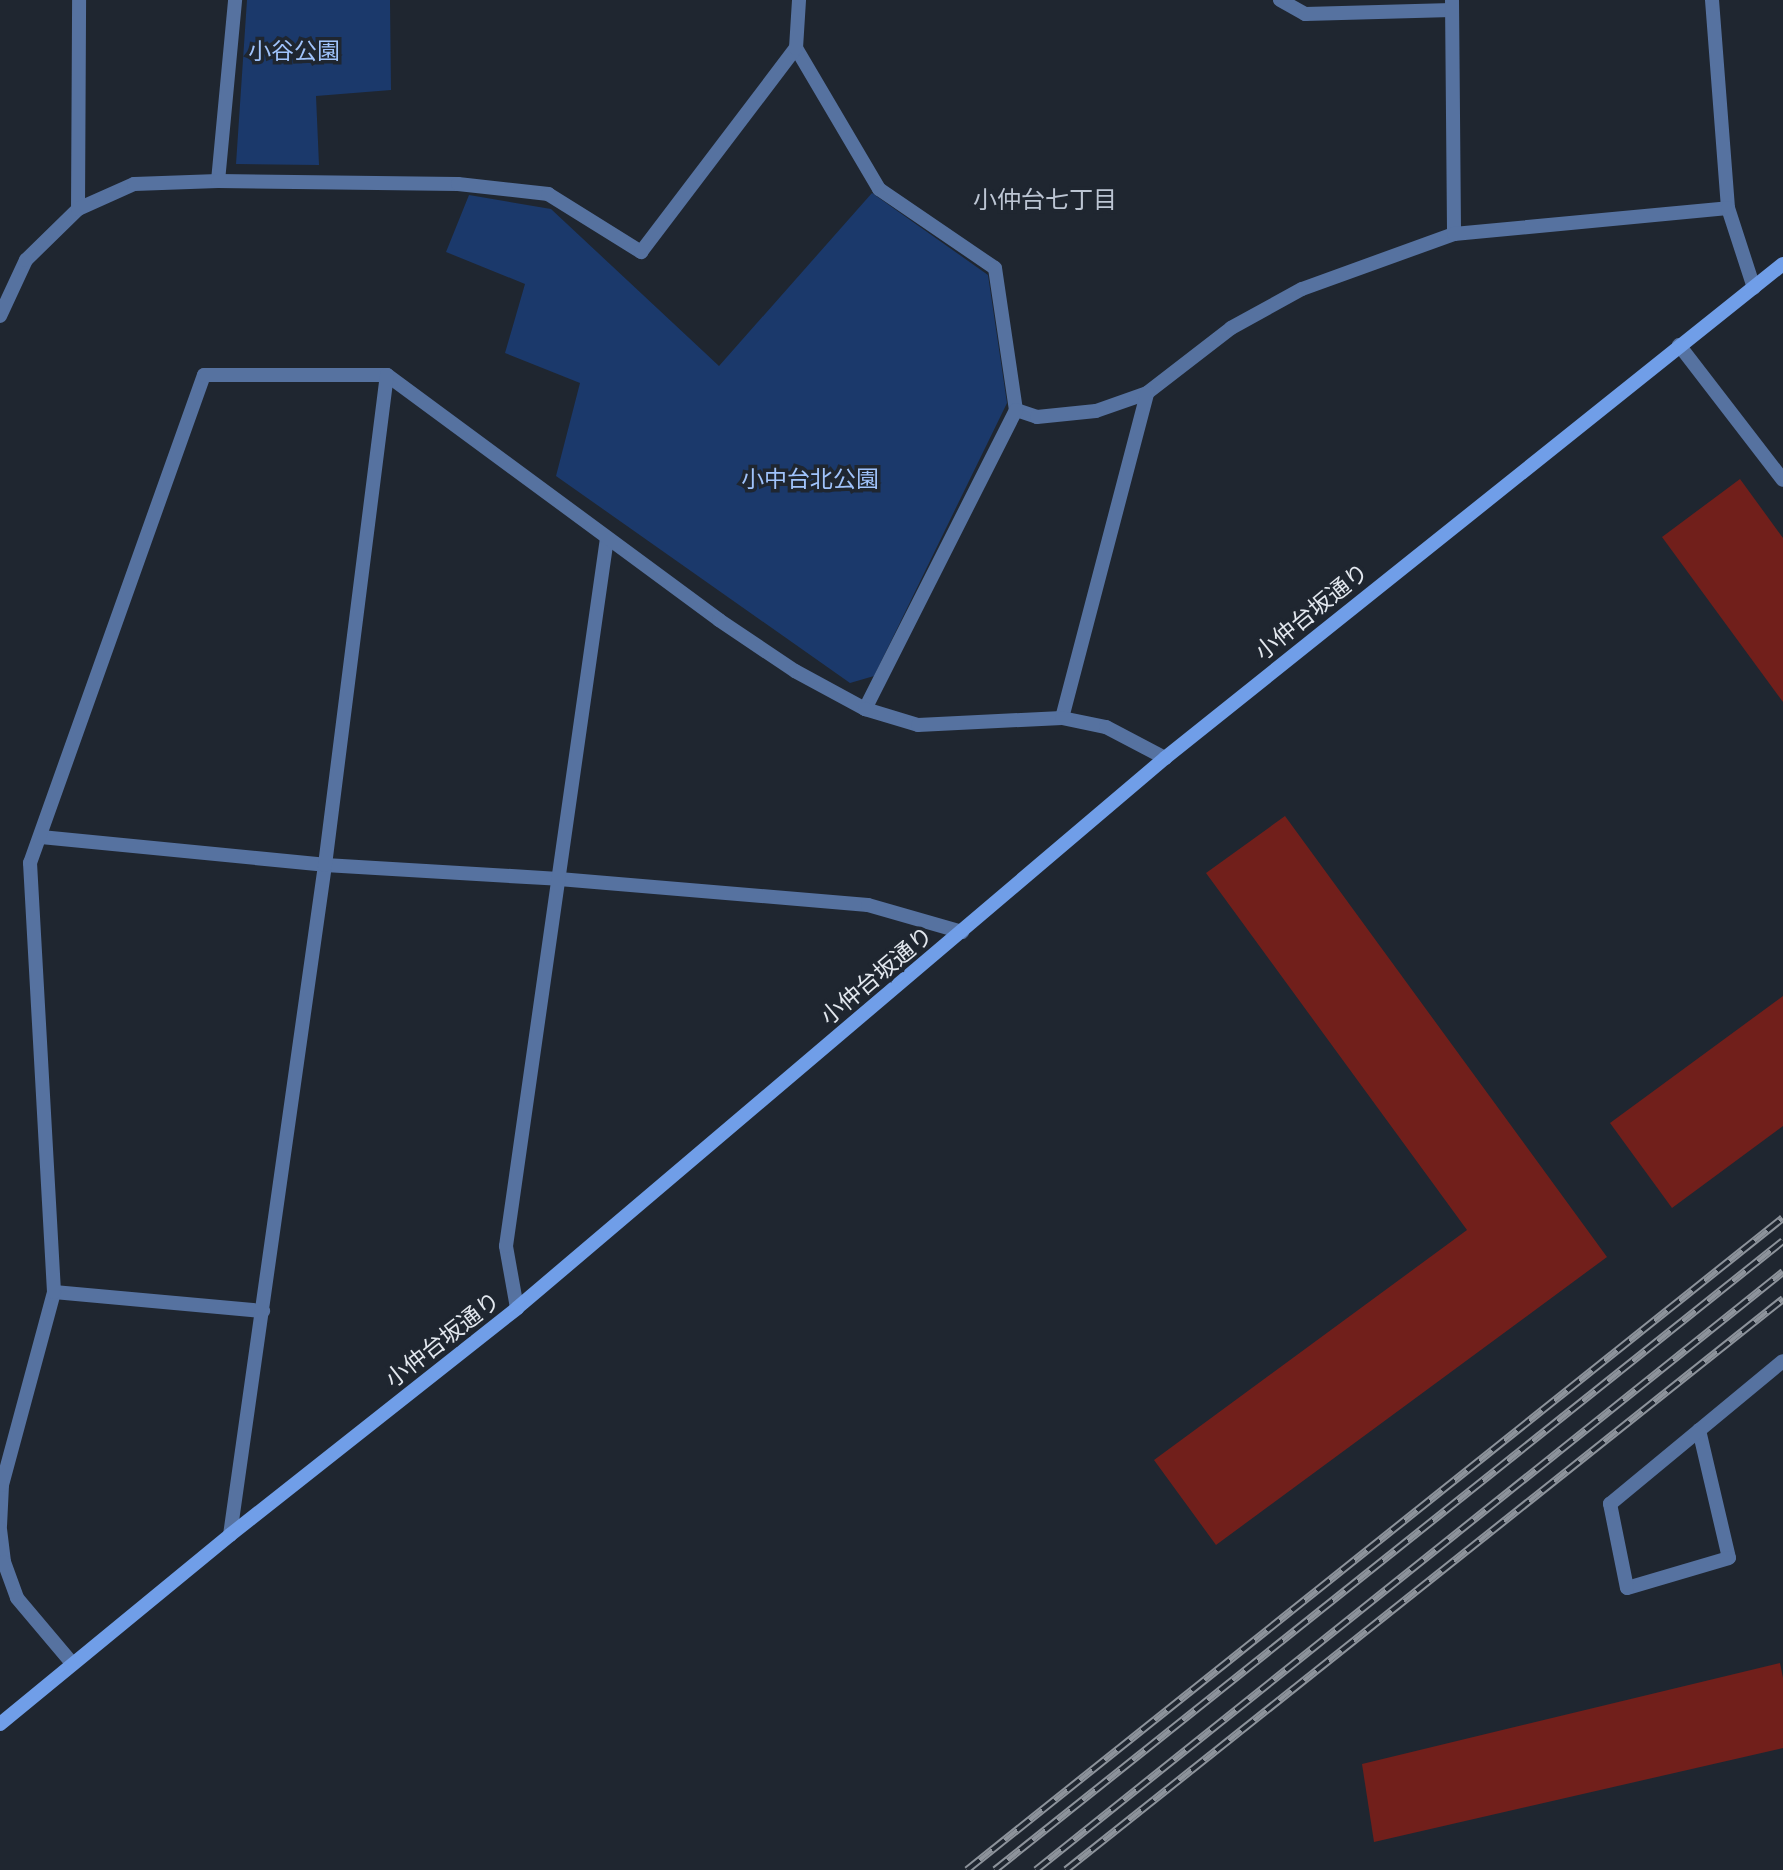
<!DOCTYPE html>
<meta charset="utf-8">
<style>
body{margin:0}
#map{position:relative;width:1783px;height:1870px;overflow:hidden;background:#1f2630;font-family:"IBM Plex Sans","Noto Sans JP",sans-serif}
div>[style]{position:absolute}
[style*='--x']{left:calc(var(--x)*1px);top:calc(var(--y)*1px);width:calc(var(--w)*1px);rotate:calc(var(--a)*1deg)}
.green>*{inset:0;background:#1b396b}
.building>*{inset:0;background:#711f1b}
.lane>*{height:14px;margin:-7px;padding:0 7px;transform-origin:7px;border-radius:7px;background:#5672a0}
.street>*{height:14px;margin:-7px;padding:0 7px;transform-origin:7px;border-radius:7px;background:#5672a0}
.secondary>*{height:14px;margin:-7px;padding:0 7px;transform-origin:7px;border-radius:7px;background:#709ee8}
.rail>*{height:8px;margin-top:-4px;transform-origin:0;background:repeating-linear-gradient(90deg,#1f2630 0 16px,#8d939b 0 32px);box-sizing:border-box;border-block:2px solid #8d939b}
span{translate:-50% -50%;white-space:nowrap;text-align:center;line-height:1.15;-webkit-text-stroke:7px #1f2630;paint-order:stroke}
.park-label{font-size:23px;color:#a0c3fb}
.street-label{font-size:23px;color:#e2e7ee}
.neighbourhood-label{font-size:24px;color:#bcc5d3}
</style>
<div id="map">
<div class="green">
<i style="clip-path:polygon(247px 0,390px 0,391px 90px,316px 96px,319px 165px,236px 164px)"></i>
<i style="clip-path:polygon(872px 193px,988px 275px,1007px 403px,874px 676px,850px 683px,556px 476px,580px 383px,505px 353px,525px 284px,446px 252px,469px 195px,551px 209px,719px 366px)"></i>
</div>
<div class="building">
<i style="clip-path:polygon(1740px 479px,1783px 538px,1783px 702px,1662px 537px)"></i>
<i style="clip-path:polygon(1285px 816px,1607px 1257px,1216px 1545px,1154px 1460px,1467px 1230px,1206px 873px)"></i>
<i style="clip-path:polygon(1783px 996px,1783px 1126px,1672px 1208px,1610px 1123px)"></i>
<i style="clip-path:polygon(1780px 1663px,1783px 1678px,1783px 1748px,1374px 1842px,1362px 1764px)"></i>
</div>
<div class="lane">
<i style="--x:78;--y:209;--w:209;--a:-89.7"></i>
<i style="--x:1679;--y:345;--w:170;--a:52.4"></i>
<i style="--x:1699;--y:1430;--w:131;--a:76.8"></i>
<i style="--x:1729;--y:1558;--w:106;--a:163.6"></i>
<i style="--x:1627;--y:1588;--w:86;--a:-101.4"></i>
<i style="--x:1610;--y:1504;--w:224;--a:-39.6"></i>
</div>
<div class="street">
<i style="--x:1280;--y:0;--w:29;--a:29"></i>
<i style="--x:1305;--y:14;--w:147;--a:-1.6"></i>
<i style="--x:1452;--y:0;--w:234;--a:89.5"></i>
<i style="--x:1712;--y:0;--w:209;--a:85.6"></i>
<i style="--x:796;--y:48;--w:164;--a:59.5"></i>
<i style="--x:879;--y:189;--w:140;--a:34.3"></i>
<i style="--x:995;--y:268;--w:144;--a:81.6"></i>
<i style="--x:1016;--y:410;--w:22;--a:18"></i>
<i style="--x:1037;--y:417;--w:59;--a:-5.8"></i>
<i style="--x:1096;--y:411;--w:54;--a:-19.4"></i>
<i style="--x:1147;--y:393;--w:106;--a:-37.7"></i>
<i style="--x:1231;--y:328;--w:81;--a:-28.8"></i>
<i style="--x:1302;--y:289;--w:162;--a:-19.9"></i>
<i style="--x:1454;--y:234;--w:275;--a:-5.4"></i>
<i style="--x:1728;--y:208;--w:84;--a:72"></i>
<i style="--x:218;--y:181;--w:182;--a:-84.6"></i>
<i style="--x:0;--y:316;--w:62;--a:-65.1"></i>
<i style="--x:26;--y:260;--w:73;--a:-44.4"></i>
<i style="--x:78;--y:209;--w:61;--a:-24.1"></i>
<i style="--x:134;--y:184;--w:84;--a:-2"></i>
<i style="--x:218;--y:181;--w:240;--a:0.7"></i>
<i style="--x:458;--y:184;--w:91;--a:6.3"></i>
<i style="--x:548;--y:194;--w:110;--a:31.9"></i>
<i style="--x:641;--y:252;--w:256;--a:-52.8"></i>
<i style="--x:796;--y:48;--w:48;--a:-86.4"></i>
<i style="--x:865;--y:709;--w:335;--a:-63.2"></i>
<i style="--x:1062;--y:718;--w:336;--a:-75.3"></i>
<i style="--x:41;--y:837;--w:285;--a:5.6"></i>
<i style="--x:325;--y:865;--w:234;--a:3.4"></i>
<i style="--x:559;--y:879;--w:310;--a:4.8"></i>
<i style="--x:868;--y:905;--w:98;--a:16"></i>
<i style="--x:54;--y:1292;--w:210;--a:5.2"></i>
<i style="--x:517;--y:1308;--w:63;--a:-100.1"></i>
<i style="--x:506;--y:1246;--w:715;--a:-81.88"></i>
<i style="--x:0;--y:1526;--w:41;--a:-87.2"></i>
<i style="--x:2;--y:1485;--w:200;--a:-74.9"></i>
<i style="--x:54;--y:1292;--w:430;--a:-93.2"></i>
<i style="--x:30;--y:863;--w:518;--a:-70.38"></i>
<i style="--x:204;--y:375;--w:183;--a:0"></i>
<i style="--x:387;--y:375;--w:413;--a:36.4"></i>
<i style="--x:719;--y:620;--w:92;--a:33.9"></i>
<i style="--x:795;--y:671;--w:80;--a:28.5"></i>
<i style="--x:865;--y:709;--w:55;--a:16.8"></i>
<i style="--x:918;--y:725;--w:144;--a:-2.8"></i>
<i style="--x:1062;--y:718;--w:45;--a:11.6"></i>
<i style="--x:1106;--y:727;--w:67;--a:27.7"></i>
<i style="--x:0;--y:1529;--w:33;--a:83"></i>
<i style="--x:4;--y:1562;--w:38;--a:70"></i>
<i style="--x:17;--y:1598;--w:85;--a:49.8"></i>
<i style="--x:230;--y:1535;--w:677;--a:-81.93"></i>
<i style="--x:325;--y:865;--w:494;--a:-82.8"></i>
</div>
<div class="secondary">
<i style="--x:0;--y:1724;--w:298;--a:-39.4"></i>
<i style="--x:230;--y:1535;--w:366;--a:-38.3"></i>
<i style="--x:517;--y:1308;--w:850;--a:-40.32"></i>
<i style="--x:1165;--y:758;--w:791;--a:-38.64"></i>
</div>
<div class="rail">
<i style="--x:967;--y:1870;--w:1044;--a:-38.63"></i>
<i style="--x:995;--y:1870;--w:1008;--a:-38.6"></i>
<i style="--x:1036;--y:1870;--w:957;--a:-38.68"></i>
<i style="--x:1066;--y:1870;--w:917;--a:-38.53"></i>
</div>
<div class="park-label">
<span style="left:294px;top:50px">小谷公園</span>
<span style="left:810px;top:478px">小中台北公園</span>
</div>
<div class="street-label">
<span style="left:1311px;top:611px;rotate:-39deg">小仲台坂通り</span>
<span style="left:876px;top:975px;rotate:-40deg">小仲台坂通り</span>
<span style="left:442px;top:1339px;rotate:-38deg">小仲台坂通り</span>
</div>
<div class="neighbourhood-label">
<span style="left:1045px;top:200px">小仲台七丁目</span>
</div>
</div>
